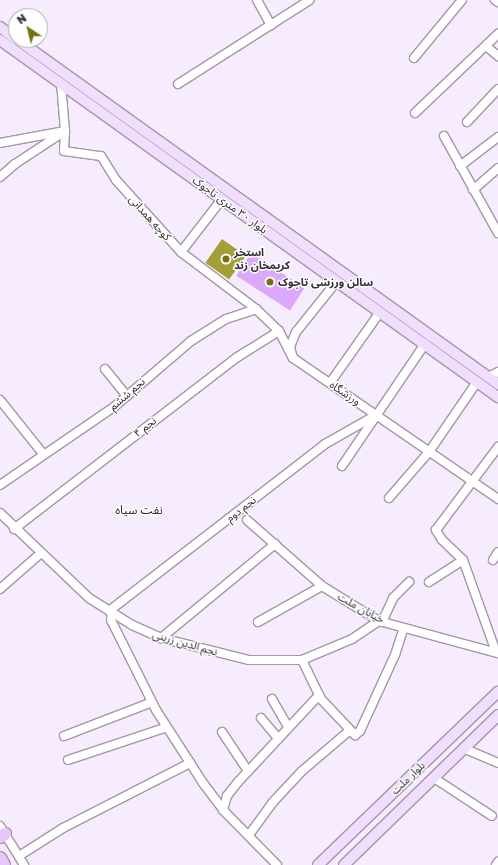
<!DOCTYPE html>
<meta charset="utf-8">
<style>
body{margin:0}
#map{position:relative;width:498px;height:865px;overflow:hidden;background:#f7ecfe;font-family:"Golos Text","Noto Sans Arabic",sans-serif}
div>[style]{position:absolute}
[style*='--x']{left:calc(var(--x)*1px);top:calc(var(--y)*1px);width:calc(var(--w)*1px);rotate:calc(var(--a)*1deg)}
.water>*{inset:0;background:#a39e35;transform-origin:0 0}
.building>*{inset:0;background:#dca8f9;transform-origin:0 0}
.roads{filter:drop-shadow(1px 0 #a297a8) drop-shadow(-1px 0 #a297a8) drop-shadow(0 1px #a297a8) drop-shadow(0 -1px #a297a8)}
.minor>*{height:8px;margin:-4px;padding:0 4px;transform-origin:4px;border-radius:4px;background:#fff}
.major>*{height:10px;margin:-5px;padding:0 5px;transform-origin:5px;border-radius:5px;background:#f1ddfd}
.highway>*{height:12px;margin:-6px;padding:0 6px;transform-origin:6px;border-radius:6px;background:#e8c6fb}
.dots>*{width:11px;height:11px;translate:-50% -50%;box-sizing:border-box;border:2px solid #fefefe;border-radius:50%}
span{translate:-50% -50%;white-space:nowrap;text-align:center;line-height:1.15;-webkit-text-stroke:3px #fefefe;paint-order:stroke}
.street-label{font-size:11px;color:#312d34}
.poi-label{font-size:11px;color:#312d34;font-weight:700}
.left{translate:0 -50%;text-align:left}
.neighbourhood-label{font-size:12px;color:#312d34}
.north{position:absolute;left:8px;top:8px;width:40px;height:40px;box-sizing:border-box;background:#fefefe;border:1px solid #acaaad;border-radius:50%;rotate:325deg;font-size:11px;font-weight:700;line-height:16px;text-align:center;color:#312d34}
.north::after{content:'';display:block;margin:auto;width:14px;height:18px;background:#767113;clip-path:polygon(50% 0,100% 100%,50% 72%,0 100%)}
</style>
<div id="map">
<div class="water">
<i style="left:222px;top:239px;width:29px;height:29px;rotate:35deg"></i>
</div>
<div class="building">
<i style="left:251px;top:253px;width:64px;height:27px;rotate:33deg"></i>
</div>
<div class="roads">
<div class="minor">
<i style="--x:257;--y:0;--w:29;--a:61"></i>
<i style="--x:495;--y:0;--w:4;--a:34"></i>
<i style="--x:486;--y:46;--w:16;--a:40"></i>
<i style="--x:414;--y:58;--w:75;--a:-50.4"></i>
<i style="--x:178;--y:84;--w:156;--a:-32.5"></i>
<i style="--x:415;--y:113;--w:115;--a:-43.6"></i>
<i style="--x:467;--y:122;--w:45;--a:-46.8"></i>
<i style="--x:444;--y:136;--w:111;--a:60.9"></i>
<i style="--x:0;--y:143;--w:66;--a:-10.5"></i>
<i style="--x:65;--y:131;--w:20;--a:93"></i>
<i style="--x:64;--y:151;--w:37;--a:8"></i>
<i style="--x:101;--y:156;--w:28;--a:58"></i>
<i style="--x:116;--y:180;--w:97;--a:47.9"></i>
<i style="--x:181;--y:252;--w:94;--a:37.2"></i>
<i style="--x:256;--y:309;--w:32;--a:44"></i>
<i style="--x:279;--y:331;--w:30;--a:63"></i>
<i style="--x:460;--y:166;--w:48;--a:-37.3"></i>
<i style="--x:0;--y:177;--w:20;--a:-41"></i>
<i style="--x:15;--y:164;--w:60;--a:-33.4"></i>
<i style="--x:65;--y:131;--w:48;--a:-94.8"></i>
<i style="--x:473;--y:190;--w:33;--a:-41"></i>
<i style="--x:181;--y:252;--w:67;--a:-52.3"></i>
<i style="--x:337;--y:281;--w:65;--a:128.8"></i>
<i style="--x:296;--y:332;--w:16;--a:112"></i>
<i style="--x:290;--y:347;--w:11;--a:75"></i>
<i style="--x:293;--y:358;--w:249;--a:34.5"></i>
<i style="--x:105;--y:369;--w:35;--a:51"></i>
<i style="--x:488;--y:377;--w:11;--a:-27"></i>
<i style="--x:330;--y:383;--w:87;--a:-54.8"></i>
<i style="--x:0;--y:400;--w:70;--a:51.3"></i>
<i style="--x:342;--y:466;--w:148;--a:-55.8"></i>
<i style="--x:0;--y:485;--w:138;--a:-34.4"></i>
<i style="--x:114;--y:407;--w:101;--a:-40.6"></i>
<i style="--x:191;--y:341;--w:41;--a:-32.2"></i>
<i style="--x:226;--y:319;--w:32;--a:-18"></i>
<i style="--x:389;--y:498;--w:61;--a:-49"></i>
<i style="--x:429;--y:452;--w:85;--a:-55.6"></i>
<i style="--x:0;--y:513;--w:123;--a:43.7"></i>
<i style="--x:89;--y:598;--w:51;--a:32.1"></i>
<i style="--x:132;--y:625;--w:32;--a:24"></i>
<i style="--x:161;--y:638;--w:91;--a:14"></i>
<i style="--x:249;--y:660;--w:53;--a:0"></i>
<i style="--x:302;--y:660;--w:54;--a:-22.8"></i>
<i style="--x:352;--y:639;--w:32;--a:-34"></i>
<i style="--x:247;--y:520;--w:100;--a:41.3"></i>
<i style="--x:322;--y:586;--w:67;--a:31.6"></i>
<i style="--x:379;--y:621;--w:123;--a:15.1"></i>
<i style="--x:14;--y:529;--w:280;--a:-37.6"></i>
<i style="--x:236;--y:358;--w:51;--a:-32.1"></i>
<i style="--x:493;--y:560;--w:9;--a:-58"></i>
<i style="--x:429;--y:582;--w:40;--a:-32.9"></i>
<i style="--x:0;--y:589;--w:55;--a:-41.3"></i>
<i style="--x:109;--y:611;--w:273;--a:-37.7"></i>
<i style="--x:325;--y:444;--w:59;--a:-29.6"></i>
<i style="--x:112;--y:612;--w:8;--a:97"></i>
<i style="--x:111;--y:620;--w:101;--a:63.4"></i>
<i style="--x:156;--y:710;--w:87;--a:57.2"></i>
<i style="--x:203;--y:783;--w:34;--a:53"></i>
<i style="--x:223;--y:810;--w:77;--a:45.5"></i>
<i style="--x:258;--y:622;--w:73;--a:-29.4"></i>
<i style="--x:382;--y:622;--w:26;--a:-65"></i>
<i style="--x:393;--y:598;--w:23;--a:-45"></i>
<i style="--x:161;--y:638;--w:148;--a:-39.5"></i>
<i style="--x:496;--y:652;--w:98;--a:-109.7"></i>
<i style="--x:463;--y:560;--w:29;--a:-136"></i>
<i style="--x:442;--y:540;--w:12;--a:-121"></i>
<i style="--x:436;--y:530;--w:104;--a:-53.2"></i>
<i style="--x:302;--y:660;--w:43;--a:64"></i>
<i style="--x:321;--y:699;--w:50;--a:46.6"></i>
<i style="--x:355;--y:735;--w:6;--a:-39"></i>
<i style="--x:360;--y:731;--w:84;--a:-65.3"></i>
<i style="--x:395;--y:655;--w:28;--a:-72"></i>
<i style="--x:272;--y:699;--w:32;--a:60"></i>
<i style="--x:261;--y:718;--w:25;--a:50"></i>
<i style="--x:222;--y:732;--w:47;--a:56.3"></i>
<i style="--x:64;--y:736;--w:94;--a:-21.1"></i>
<i style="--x:463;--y:748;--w:38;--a:23"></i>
<i style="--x:68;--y:760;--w:104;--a:-18.4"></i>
<i style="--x:434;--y:778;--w:69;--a:33.2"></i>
<i style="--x:223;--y:810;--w:15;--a:-74"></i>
<i style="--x:227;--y:796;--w:18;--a:-52"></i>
<i style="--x:238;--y:782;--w:119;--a:-47"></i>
<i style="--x:0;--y:826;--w:46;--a:58.4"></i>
<i style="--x:249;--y:835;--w:41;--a:-54"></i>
<i style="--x:273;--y:802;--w:42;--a:-46.9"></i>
<i style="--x:302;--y:771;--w:62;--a:-40.4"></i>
<i style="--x:19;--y:856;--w:52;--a:-32.5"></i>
<i style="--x:63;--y:828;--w:143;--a:-27.1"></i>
<i style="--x:496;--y:865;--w:4;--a:-56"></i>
</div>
<div class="major">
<i style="--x:0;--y:27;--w:20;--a:37"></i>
<i style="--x:0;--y:40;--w:613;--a:35.64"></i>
<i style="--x:18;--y:40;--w:591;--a:35.63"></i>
<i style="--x:318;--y:865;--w:250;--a:-43.9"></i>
<i style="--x:344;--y:865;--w:215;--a:-44.2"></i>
</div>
<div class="highway">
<i style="--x:0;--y:837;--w:6;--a:-31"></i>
<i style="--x:0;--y:858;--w:8;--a:60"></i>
</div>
</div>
<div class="dots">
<i style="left:226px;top:259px;background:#767113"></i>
<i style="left:270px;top:282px;background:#767113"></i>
</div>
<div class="street-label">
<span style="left:230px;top:205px;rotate:36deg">بلوار ۳۰ متری تاجوک</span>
<span style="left:150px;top:218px;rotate:48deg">کوچه همدانی</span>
<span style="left:345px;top:393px;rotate:34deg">ورزشگاه</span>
<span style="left:127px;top:394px;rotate:-41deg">نجم ششم</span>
<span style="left:145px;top:427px;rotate:-38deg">نجم ۴</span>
<span style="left:241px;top:509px;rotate:-38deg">نجم دوم</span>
<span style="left:361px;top:608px;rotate:29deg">خیابان ملت</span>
<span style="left:185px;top:643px;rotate:16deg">نجم الدین زرینی</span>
<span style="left:408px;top:778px;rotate:-44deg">بلوار ملت</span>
</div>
<div class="poi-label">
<span class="left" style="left:234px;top:259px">استخر<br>کریمخان زند</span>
<span class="left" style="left:278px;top:282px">سالن ورزشی تاجوک</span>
</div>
<div class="neighbourhood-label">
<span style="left:139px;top:510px">نفت سیاه</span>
</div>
<div class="north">N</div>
</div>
